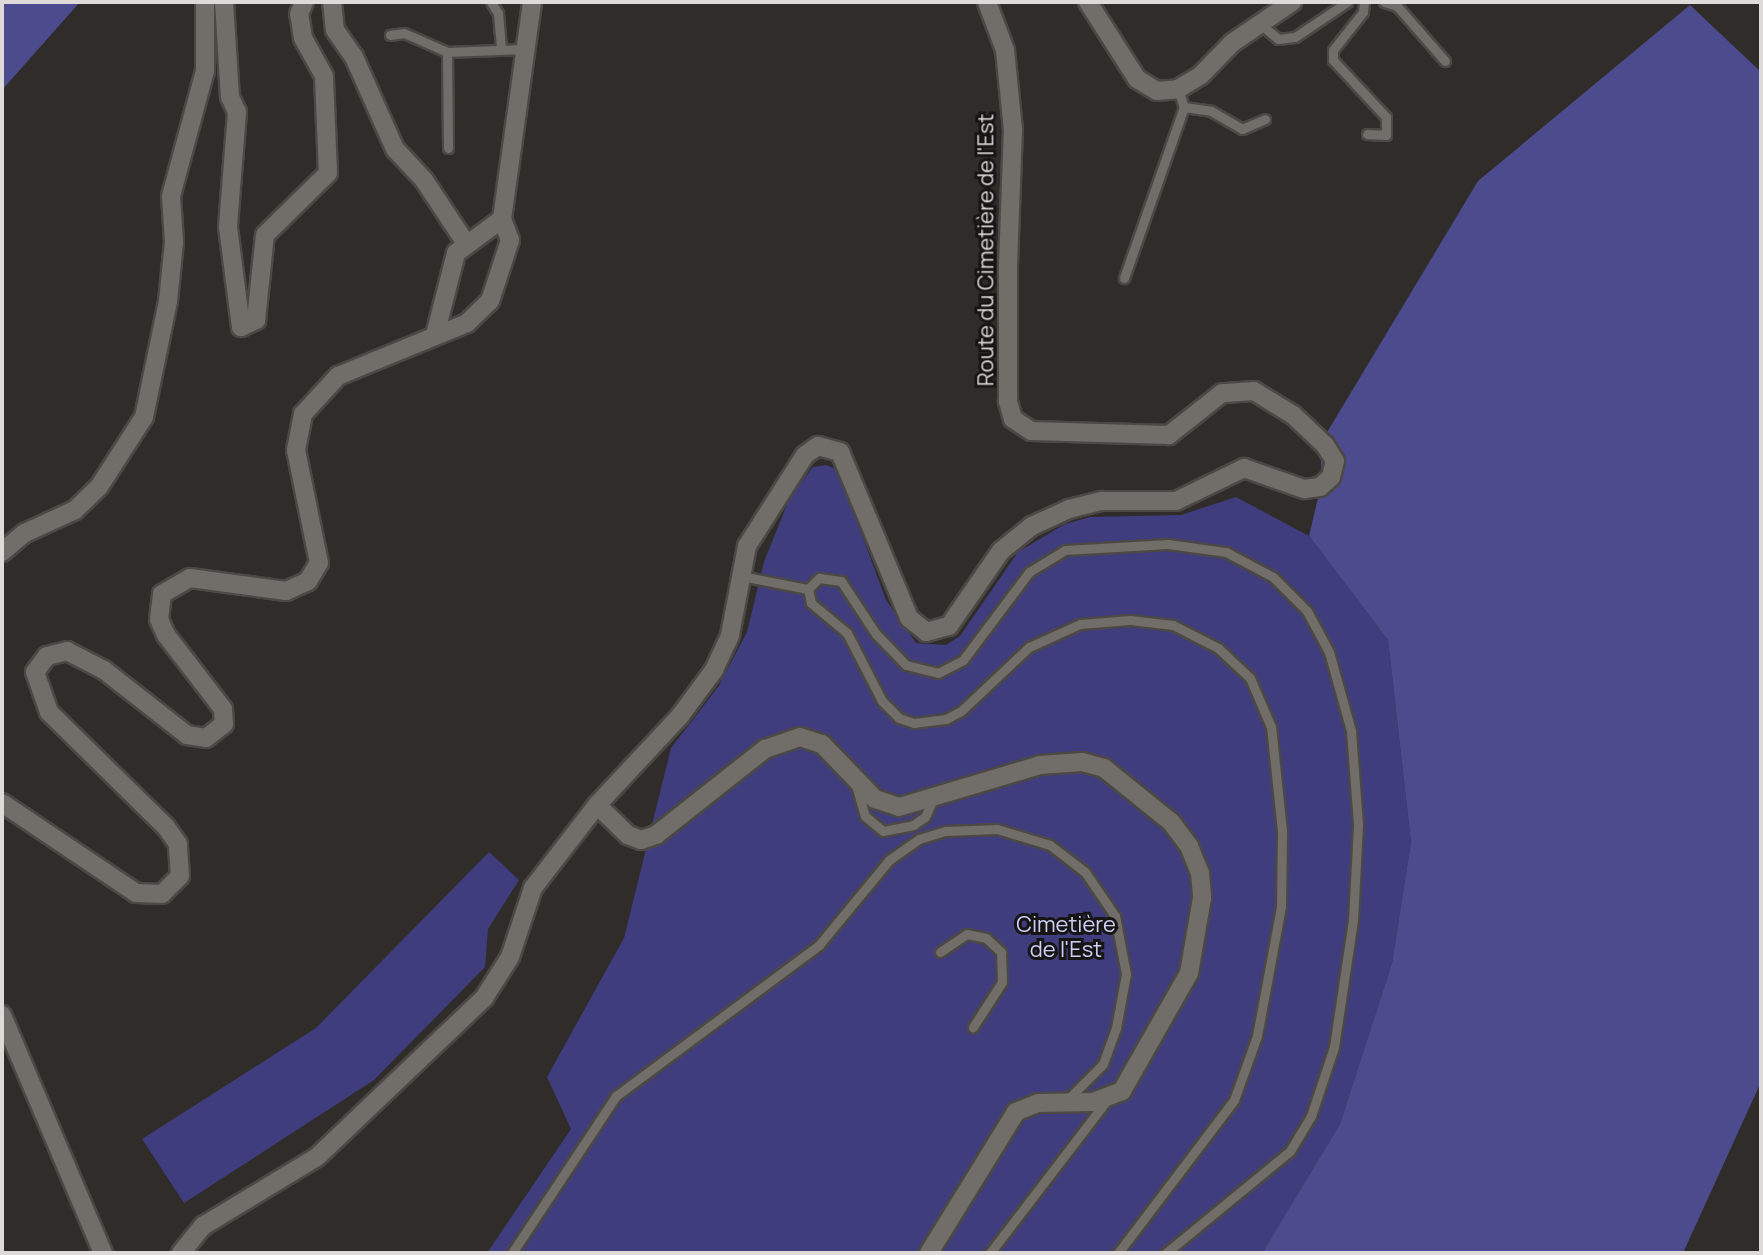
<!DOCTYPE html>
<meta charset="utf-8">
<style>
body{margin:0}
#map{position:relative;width:1763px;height:1255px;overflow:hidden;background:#302c29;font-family:Manrope,sans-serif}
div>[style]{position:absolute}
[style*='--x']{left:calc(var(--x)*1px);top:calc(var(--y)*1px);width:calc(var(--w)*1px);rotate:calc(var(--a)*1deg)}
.green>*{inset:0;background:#3f3d7d}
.forest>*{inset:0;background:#4c4b8d}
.roads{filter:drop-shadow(2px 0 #4b4845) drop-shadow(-2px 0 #4b4845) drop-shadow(0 2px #4b4845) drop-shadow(0 -2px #4b4845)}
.lane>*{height:9px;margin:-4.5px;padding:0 4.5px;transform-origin:4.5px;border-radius:4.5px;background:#716d69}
.street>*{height:18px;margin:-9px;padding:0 9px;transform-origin:9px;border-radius:9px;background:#716d69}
span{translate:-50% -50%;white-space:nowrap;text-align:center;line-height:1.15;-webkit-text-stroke:6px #171514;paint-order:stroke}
.street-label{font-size:22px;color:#dddad8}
.park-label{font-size:22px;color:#cbcef5}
.frame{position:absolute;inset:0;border:4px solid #dddad8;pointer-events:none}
</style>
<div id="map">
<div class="green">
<i style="clip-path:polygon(826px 465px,838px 470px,886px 600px,916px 643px,946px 645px,960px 636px,1018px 552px,1065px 524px,1090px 517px,1181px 515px,1236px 497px,1309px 536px,1388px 640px,1411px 842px,1392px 963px,1340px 1124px,1262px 1253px,487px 1253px,571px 1129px,547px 1077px,624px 938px,671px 748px,718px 687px,747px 632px,764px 562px,790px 497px,813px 467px)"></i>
<i style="clip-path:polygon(489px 852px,519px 880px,488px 929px,485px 967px,374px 1080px,184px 1203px,142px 1139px,316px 1028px)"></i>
</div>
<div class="forest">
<i style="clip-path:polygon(2px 2px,80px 2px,2px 90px)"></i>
<i style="clip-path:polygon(1690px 5px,1761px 72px,1761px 1082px,1683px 1253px,1262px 1253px,1340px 1124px,1392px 963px,1411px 842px,1388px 640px,1309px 536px,1322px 481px,1320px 444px,1478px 181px)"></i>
</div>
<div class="roads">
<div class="lane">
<i style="--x:491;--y:2;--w:13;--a:58"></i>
<i style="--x:498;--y:13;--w:36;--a:85"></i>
<i style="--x:1364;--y:2;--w:10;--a:96"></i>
<i style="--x:1363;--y:12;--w:48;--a:128.3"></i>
<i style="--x:1333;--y:50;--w:10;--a:90"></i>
<i style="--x:1333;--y:60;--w:78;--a:47.1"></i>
<i style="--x:1386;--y:117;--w:18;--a:90"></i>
<i style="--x:1386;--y:135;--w:19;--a:-177"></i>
<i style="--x:1384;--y:2;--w:14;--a:17"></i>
<i style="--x:1397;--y:6;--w:73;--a:48.9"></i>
<i style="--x:1259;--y:23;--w:25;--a:40"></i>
<i style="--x:1278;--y:39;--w:17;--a:-7"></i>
<i style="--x:1295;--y:37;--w:63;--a:-33.9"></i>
<i style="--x:390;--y:35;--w:14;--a:-8"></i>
<i style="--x:404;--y:33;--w:47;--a:23.8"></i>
<i style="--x:1178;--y:89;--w:19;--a:72"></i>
<i style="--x:1184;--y:107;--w:27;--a:8"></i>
<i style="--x:1211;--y:111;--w:36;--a:30"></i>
<i style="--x:1242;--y:129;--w:25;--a:-23"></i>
<i style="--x:448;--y:148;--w:96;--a:-90.6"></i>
<i style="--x:447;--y:52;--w:77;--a:-2.2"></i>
<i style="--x:1124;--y:278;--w:181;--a:-70.7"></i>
<i style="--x:741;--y:576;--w:68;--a:11"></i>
<i style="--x:856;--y:785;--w:32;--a:74"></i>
<i style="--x:865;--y:816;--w:23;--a:40"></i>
<i style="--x:883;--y:831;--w:31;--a:-11"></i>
<i style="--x:913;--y:825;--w:14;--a:-34"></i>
<i style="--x:925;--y:817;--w:17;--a:-66"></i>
<i style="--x:940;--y:952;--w:32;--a:-34"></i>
<i style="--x:967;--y:934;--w:19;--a:12"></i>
<i style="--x:986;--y:938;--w:21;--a:43"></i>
<i style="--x:1001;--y:952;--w:30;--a:88"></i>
<i style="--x:1002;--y:982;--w:54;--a:122.8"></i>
<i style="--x:512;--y:1253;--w:188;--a:-56.5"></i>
<i style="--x:616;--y:1096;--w:253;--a:-36.6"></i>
<i style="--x:819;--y:945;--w:110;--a:-50.5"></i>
<i style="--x:889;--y:860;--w:37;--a:-35"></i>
<i style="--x:919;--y:839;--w:28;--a:-17"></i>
<i style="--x:946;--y:831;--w:51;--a:-2.2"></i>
<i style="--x:997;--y:829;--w:55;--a:16.8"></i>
<i style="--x:1050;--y:845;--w:44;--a:37.6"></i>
<i style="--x:1085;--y:872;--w:53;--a:55.7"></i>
<i style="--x:1115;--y:916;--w:59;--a:79.3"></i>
<i style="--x:1126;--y:974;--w:55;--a:100.5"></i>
<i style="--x:1116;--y:1028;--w:38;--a:110"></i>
<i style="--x:1103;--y:1064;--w:51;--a:135"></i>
<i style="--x:990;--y:1253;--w:193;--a:-52.6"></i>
<i style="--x:1118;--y:1253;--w:192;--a:-52.8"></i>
<i style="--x:1234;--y:1100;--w:68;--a:-70.2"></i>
<i style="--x:1257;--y:1036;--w:132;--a:-79.5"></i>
<i style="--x:1281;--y:906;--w:75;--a:-89.2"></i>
<i style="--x:1282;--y:831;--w:105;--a:-96"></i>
<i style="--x:1271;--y:727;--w:53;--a:-113.2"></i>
<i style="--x:1250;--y:678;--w:44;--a:-136.8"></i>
<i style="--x:1218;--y:648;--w:51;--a:-152.9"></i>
<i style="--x:1173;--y:625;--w:43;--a:-173.4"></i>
<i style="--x:1130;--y:620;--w:50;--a:175.4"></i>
<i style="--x:1080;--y:624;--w:56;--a:155.7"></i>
<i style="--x:1029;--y:647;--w:93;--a:136.7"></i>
<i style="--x:961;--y:711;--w:17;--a:152"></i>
<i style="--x:946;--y:719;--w:32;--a:173"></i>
<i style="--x:914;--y:723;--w:16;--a:-162"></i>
<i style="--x:899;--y:718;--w:24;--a:-135"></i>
<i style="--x:882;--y:701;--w:76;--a:-117.2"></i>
<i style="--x:847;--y:633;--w:47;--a:-140.2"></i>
<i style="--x:811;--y:603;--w:14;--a:-102"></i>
<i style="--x:808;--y:589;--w:16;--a:-45"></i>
<i style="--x:819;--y:578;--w:22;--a:8"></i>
<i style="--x:841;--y:581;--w:64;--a:56.6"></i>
<i style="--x:876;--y:634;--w:43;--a:45.9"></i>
<i style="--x:906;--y:665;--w:33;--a:14"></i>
<i style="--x:938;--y:673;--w:28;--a:-27"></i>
<i style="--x:963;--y:660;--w:110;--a:-53.1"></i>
<i style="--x:1029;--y:572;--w:42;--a:-31.4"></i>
<i style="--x:1065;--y:550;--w:103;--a:-3.3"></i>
<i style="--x:1168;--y:544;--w:59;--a:7.9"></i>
<i style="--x:1226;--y:552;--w:53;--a:28"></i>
<i style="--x:1273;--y:577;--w:48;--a:45"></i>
<i style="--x:1307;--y:611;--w:47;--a:61.8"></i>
<i style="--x:1329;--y:652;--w:82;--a:74.4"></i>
<i style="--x:1351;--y:731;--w:94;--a:85.7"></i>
<i style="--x:1358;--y:825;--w:95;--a:93"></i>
<i style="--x:1353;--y:920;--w:128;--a:98.5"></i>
<i style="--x:1334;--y:1047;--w:73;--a:108.4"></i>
<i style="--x:1311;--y:1116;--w:41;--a:121"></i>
<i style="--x:1290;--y:1151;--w:161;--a:140.6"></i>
</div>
<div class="street">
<i style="--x:224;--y:2;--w:95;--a:86.4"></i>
<i style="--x:230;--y:97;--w:17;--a:65"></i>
<i style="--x:237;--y:112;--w:115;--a:94.5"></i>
<i style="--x:228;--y:227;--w:101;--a:82.6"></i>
<i style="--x:241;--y:327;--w:17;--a:-25"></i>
<i style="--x:256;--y:320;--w:85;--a:-84"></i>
<i style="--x:265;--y:235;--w:88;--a:-44.5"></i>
<i style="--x:328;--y:173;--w:97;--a:-92.4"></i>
<i style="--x:324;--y:76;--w:43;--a:-118.9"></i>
<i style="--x:303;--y:38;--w:24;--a:-99"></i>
<i style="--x:299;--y:14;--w:13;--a:-67"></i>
<i style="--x:332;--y:2;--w:28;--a:84"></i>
<i style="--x:335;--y:30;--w:33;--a:55"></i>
<i style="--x:354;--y:57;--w:101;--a:66"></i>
<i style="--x:395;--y:149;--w:42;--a:46.9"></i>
<i style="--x:424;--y:180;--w:74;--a:56.5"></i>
<i style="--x:1088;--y:2;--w:91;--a:57.5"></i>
<i style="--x:1137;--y:79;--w:23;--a:31"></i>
<i style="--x:1157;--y:91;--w:21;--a:-5"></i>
<i style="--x:1178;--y:89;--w:27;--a:-31"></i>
<i style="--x:1201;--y:75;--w:45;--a:-45.9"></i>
<i style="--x:1232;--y:43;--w:73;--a:-34.3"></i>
<i style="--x:435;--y:335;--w:85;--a:-75.6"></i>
<i style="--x:456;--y:253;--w:57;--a:-36.5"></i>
<i style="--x:2;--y:552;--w:30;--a:-40"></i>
<i style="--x:25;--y:533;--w:55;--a:-24.7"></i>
<i style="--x:75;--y:510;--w:33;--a:-44"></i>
<i style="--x:99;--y:487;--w:83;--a:-57.3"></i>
<i style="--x:144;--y:417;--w:118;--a:-78.3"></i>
<i style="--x:168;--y:301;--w:59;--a:-84.2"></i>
<i style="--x:174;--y:242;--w:46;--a:-93.7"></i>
<i style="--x:171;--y:196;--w:130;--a:-74.8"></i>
<i style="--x:205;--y:71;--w:69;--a:-90"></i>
<i style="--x:2;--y:803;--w:161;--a:33.9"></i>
<i style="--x:136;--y:893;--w:26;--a:2"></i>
<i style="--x:162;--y:894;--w:25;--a:-45"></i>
<i style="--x:180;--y:876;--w:32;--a:-94"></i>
<i style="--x:178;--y:844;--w:21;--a:-125"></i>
<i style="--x:166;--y:827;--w:164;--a:-135.5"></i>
<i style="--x:49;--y:712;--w:42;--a:-109.3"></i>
<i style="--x:35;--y:672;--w:20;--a:-53"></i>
<i style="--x:47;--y:656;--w:21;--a:-14"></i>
<i style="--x:67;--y:651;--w:42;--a:27.2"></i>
<i style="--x:104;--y:670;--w:105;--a:38.1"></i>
<i style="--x:187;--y:735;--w:19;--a:9"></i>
<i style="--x:206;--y:738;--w:23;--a:-38"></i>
<i style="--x:224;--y:724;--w:15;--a:-94"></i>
<i style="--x:223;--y:709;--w:93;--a:-127.6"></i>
<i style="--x:166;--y:635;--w:17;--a:-114"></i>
<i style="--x:159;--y:619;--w:25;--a:-83"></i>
<i style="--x:162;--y:594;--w:32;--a:-30"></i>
<i style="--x:190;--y:578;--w:97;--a:7.7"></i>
<i style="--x:286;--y:591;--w:24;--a:-24"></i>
<i style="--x:308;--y:581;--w:21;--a:-59"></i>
<i style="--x:319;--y:563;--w:115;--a:-101.5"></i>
<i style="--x:296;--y:450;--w:37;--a:-79"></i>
<i style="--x:303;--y:414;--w:52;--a:-47.4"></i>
<i style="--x:338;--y:376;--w:139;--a:-22.3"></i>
<i style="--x:467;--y:323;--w:32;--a:-44"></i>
<i style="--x:490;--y:301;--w:64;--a:-71.8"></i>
<i style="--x:510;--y:240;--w:22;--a:-111"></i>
<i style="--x:502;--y:219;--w:219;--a:-82.1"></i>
<i style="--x:597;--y:805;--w:43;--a:44.1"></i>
<i style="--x:628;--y:835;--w:14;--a:21"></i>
<i style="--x:641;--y:840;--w:16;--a:-18"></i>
<i style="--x:656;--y:835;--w:139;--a:-38.3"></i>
<i style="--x:765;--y:749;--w:37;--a:-19"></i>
<i style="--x:800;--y:737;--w:23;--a:18"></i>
<i style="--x:822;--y:744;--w:76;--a:46.1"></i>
<i style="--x:875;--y:799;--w:25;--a:18"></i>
<i style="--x:899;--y:807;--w:147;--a:-16.6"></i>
<i style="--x:1040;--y:765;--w:42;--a:-4.1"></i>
<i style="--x:1082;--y:762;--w:23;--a:15"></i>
<i style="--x:1104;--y:768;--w:86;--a:38.9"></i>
<i style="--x:1171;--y:822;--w:30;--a:53"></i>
<i style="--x:1189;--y:846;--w:29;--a:68"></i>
<i style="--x:1200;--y:873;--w:25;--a:85"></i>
<i style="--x:1202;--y:898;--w:76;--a:99.8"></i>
<i style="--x:1189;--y:973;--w:136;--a:119.6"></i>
<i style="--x:1122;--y:1091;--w:30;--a:159"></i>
<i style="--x:1094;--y:1102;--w:56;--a:179"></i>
<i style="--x:1038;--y:1103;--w:24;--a:158"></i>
<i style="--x:1016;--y:1112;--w:166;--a:121.7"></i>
<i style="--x:2;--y:1015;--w:259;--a:67"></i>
<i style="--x:181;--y:1253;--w:35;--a:-51"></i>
<i style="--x:203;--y:1226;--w:133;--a:-31.2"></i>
<i style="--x:317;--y:1157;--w:231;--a:-43.6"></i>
<i style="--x:484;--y:998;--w:49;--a:-57.6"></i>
<i style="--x:510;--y:957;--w:73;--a:-71.6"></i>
<i style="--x:533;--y:888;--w:105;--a:-52.4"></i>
<i style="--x:597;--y:805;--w:122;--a:-47"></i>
<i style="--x:680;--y:716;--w:57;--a:-53.5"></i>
<i style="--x:714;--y:670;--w:38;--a:-65"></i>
<i style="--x:730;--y:635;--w:91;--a:-79.2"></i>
<i style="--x:747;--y:546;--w:108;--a:-57.5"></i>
<i style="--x:805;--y:455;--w:16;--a:-35"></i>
<i style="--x:818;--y:446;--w:23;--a:15"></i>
<i style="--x:840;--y:452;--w:180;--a:67.4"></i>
<i style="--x:909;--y:618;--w:22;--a:39"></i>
<i style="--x:926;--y:632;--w:24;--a:-15"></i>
<i style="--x:949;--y:626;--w:91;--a:-55.3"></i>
<i style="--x:1001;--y:551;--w:40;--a:-39"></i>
<i style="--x:1032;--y:526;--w:41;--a:-24.7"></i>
<i style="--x:1069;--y:509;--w:34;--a:-14"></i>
<i style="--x:1102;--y:501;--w:74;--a:0"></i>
<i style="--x:1176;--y:501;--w:76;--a:-25.9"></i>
<i style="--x:1244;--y:468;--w:64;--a:19.3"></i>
<i style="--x:1304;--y:489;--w:16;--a:-7"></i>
<i style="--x:1320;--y:487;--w:15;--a:-42"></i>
<i style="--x:1331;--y:477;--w:16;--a:-76"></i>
<i style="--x:1335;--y:461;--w:19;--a:-122"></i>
<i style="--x:1325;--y:445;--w:44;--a:-136.8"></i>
<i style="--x:1293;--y:415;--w:46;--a:-148.4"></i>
<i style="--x:1254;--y:391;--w:32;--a:176"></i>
<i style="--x:1222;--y:393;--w:68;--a:141.6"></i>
<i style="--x:1169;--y:435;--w:138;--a:-178.3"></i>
<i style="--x:1031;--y:431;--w:22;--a:-146"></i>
<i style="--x:1013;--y:419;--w:19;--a:-106"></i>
<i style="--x:1008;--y:401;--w:136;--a:-90"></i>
<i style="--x:1008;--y:265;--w:135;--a:-87.9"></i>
<i style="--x:1013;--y:130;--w:80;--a:-95.7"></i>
<i style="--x:1005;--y:50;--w:51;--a:-110.6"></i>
</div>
</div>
<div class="street-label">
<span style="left:986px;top:250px;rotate:-90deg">Route du Cimetière de l'Est</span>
</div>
<div class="park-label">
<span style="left:1066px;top:937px">Cimetière<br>de l'Est</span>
</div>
<div class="frame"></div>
</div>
